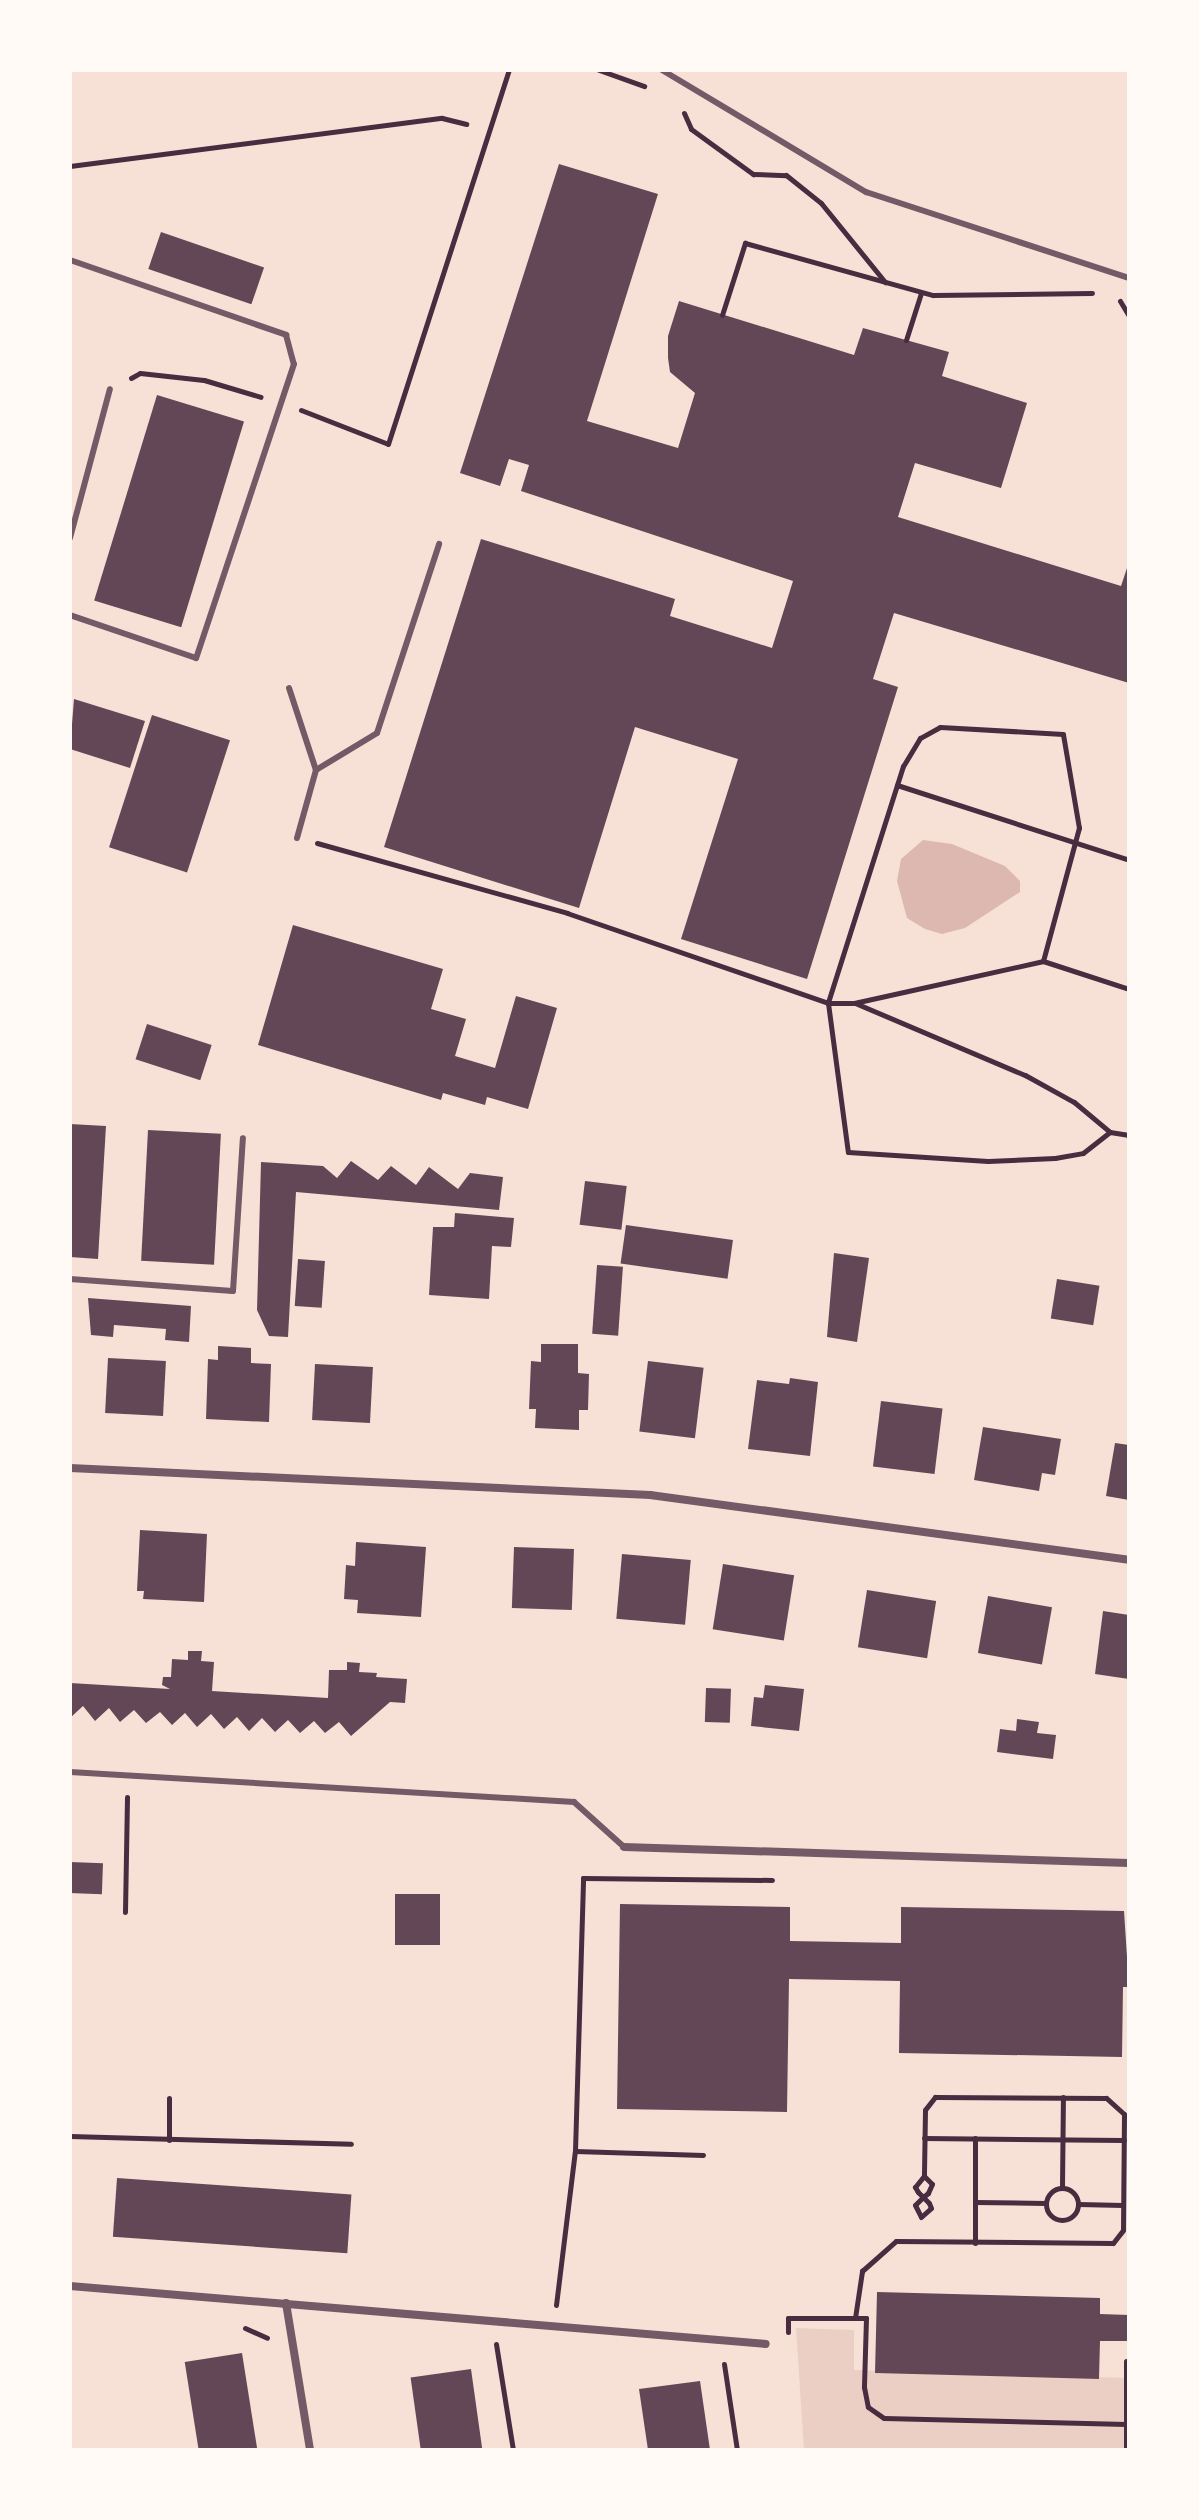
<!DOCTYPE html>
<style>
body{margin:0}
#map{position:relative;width:1199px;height:2520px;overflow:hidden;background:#f7e1d7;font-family:"Fira Sans Condensed",sans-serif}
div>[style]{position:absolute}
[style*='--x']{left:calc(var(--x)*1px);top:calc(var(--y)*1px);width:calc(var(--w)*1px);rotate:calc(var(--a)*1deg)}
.green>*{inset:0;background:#ebcfc5}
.water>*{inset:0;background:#dcb8b0}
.building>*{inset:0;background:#644757;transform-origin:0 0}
.path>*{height:5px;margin:-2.5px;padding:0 2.5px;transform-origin:2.5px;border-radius:2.5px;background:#4a2c40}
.path>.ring{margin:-2.5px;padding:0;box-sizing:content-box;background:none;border:5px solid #4a2c40;border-radius:50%}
.service>*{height:6px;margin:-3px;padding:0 3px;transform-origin:3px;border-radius:3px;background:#755966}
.minor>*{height:8px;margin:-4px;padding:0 4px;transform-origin:4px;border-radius:4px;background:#755966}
span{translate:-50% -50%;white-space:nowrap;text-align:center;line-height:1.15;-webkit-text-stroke:6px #fffaf5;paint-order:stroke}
.frame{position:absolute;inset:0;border:72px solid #fffaf5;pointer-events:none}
</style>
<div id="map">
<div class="green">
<i style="clip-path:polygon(796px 2328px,854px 2330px,854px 2370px,1129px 2378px,1129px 2450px,804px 2450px)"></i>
</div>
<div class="water">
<i style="clip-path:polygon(923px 840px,952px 844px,1005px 866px,1020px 881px,1020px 892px,965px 928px,942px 934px,925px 929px,907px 918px,897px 881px,901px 859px)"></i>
</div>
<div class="building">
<i style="clip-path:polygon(559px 164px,658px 194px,587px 421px,678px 448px,695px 393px,670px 372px,668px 358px,668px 336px,679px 301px,854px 355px,863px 328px,949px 352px,942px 376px,1027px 403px,1001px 488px,915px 463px,898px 517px,1121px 586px,1129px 562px,1129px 683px,894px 613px,873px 679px,898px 687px,807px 979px,681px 939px,738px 759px,635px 727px,579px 908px,384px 847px,481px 539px,675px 599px,670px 616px,772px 648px,793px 581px,521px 491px,529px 465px,509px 459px,500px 486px,460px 473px)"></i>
<i style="left:161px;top:232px;width:109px;height:39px;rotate:19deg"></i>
<i style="left:157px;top:395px;width:91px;height:215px;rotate:17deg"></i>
<i style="clip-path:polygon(74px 699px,145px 721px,130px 768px,70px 749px)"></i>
<i style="left:152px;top:715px;width:82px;height:139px;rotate:18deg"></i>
<i style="clip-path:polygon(293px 925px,443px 969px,431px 1009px,466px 1019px,455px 1056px,495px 1068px,516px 996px,557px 1008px,528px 1109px,487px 1097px,485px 1105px,443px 1093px,441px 1100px,258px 1045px)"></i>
<i style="left:147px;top:1024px;width:68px;height:37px;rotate:18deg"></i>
<i style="clip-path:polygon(70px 1124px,106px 1126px,98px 1259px,70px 1257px)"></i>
<i style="left:148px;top:1130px;width:73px;height:131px;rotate:3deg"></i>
<i style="clip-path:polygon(351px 1161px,378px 1180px,391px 1166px,416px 1185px,429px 1167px,458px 1189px,470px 1173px,503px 1177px,499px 1210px,296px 1192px,288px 1337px,269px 1336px,257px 1310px,261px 1162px,323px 1166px,337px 1178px)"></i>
<i style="left:585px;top:1181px;width:42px;height:44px;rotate:7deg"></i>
<i style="clip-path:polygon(455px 1213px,514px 1218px,511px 1247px,492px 1246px,489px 1299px,429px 1295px,433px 1227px,454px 1227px)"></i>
<i style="left:626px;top:1225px;width:108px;height:39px;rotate:8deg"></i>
<i style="clip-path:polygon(834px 1253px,869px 1258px,857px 1342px,827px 1337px)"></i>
<i style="left:298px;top:1259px;width:27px;height:47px;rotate:4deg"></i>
<i style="left:597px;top:1265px;width:26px;height:69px;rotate:4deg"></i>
<i style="left:1057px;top:1279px;width:43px;height:40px;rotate:9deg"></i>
<i style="clip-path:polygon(88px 1298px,191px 1306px,189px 1342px,165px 1340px,166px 1329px,114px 1325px,113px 1337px,91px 1335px)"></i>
<i style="clip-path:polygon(541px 1344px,578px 1344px,578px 1373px,589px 1374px,588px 1410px,579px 1410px,579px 1430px,535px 1428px,536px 1409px,529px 1409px,531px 1361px,541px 1362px)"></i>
<i style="clip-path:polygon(218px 1346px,251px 1348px,251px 1363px,271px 1364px,269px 1422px,206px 1419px,208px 1359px,218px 1360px)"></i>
<i style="left:108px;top:1358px;width:58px;height:55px;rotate:3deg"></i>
<i style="left:648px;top:1361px;width:56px;height:71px;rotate:7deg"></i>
<i style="left:315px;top:1364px;width:58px;height:56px;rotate:3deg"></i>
<i style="clip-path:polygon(790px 1378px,818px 1382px,810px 1456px,748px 1449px,757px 1380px,789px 1384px)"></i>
<i style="left:881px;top:1401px;width:62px;height:66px;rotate:7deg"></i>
<i style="clip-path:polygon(983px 1427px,1061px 1439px,1055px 1475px,1042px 1473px,1039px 1491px,974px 1480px)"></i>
<i style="clip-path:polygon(1115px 1443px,1129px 1445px,1129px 1500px,1106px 1496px)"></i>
<i style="clip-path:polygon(140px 1530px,207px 1534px,204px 1602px,143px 1599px,144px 1591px,137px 1591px)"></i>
<i style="clip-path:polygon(356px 1542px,426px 1547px,421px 1617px,357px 1613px,358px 1600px,344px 1599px,346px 1565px,355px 1566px)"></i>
<i style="left:514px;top:1547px;width:60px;height:61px;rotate:2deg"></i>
<i style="left:622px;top:1554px;width:69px;height:65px;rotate:5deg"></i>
<i style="left:723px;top:1564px;width:72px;height:66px;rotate:9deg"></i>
<i style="left:867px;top:1590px;width:70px;height:58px;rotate:9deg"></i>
<i style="left:988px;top:1596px;width:65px;height:58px;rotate:10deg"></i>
<i style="clip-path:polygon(1103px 1611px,1129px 1615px,1129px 1679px,1095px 1674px)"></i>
<i style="clip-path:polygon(188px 1651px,202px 1651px,201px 1661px,214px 1662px,212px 1691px,328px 1698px,329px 1670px,347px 1670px,347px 1662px,360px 1663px,359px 1672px,377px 1673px,376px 1677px,407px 1679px,405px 1703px,390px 1702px,351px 1736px,339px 1722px,325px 1733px,314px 1721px,300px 1733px,288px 1720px,275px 1732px,262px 1718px,249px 1731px,237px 1717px,224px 1729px,211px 1714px,197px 1727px,185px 1713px,172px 1725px,160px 1712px,146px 1723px,134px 1710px,120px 1722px,109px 1708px,95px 1721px,83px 1706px,70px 1718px,70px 1683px,170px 1689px,162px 1685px,163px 1677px,171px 1677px,172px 1659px,188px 1660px)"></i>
<i style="clip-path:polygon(765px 1685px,804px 1689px,799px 1731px,751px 1726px,754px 1697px,763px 1698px)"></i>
<i style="left:706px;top:1688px;width:25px;height:34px;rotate:2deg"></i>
<i style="clip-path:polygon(1017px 1719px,1039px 1722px,1037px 1733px,1056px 1735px,1053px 1759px,997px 1752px,1000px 1729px,1016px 1731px)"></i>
<i style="left:70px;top:1862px;width:33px;height:31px;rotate:2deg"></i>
<i style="left:395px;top:1894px;width:45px;height:51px"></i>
<i style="clip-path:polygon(620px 1904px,790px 1907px,790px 1941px,901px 1943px,901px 1907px,1124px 1911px,1129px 1987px,1123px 1987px,1122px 2057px,899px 2053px,900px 1981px,789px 1979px,787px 2112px,617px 2109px)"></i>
<i style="left:117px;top:2178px;width:235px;height:59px;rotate:4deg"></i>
<i style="clip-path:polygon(877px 2292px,1100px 2298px,1100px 2314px,1129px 2315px,1129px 2341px,1100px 2341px,1099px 2379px,875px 2373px)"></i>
<i style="left:242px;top:2353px;width:98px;height:58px;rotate:81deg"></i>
<i style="left:471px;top:2369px;width:82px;height:61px;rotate:82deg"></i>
<i style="clip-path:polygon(700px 2381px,710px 2450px,648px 2450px,639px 2389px)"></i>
</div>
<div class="path">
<i style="--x:599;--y:70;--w:48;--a:19.6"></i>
<i style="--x:684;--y:113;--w:17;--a:66"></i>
<i style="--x:691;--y:129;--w:77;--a:36"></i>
<i style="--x:753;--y:174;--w:33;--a:2"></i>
<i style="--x:786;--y:175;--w:45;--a:38.7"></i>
<i style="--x:821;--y:203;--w:102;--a:51"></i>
<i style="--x:70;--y:166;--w:375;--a:-7.4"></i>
<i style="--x:442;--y:118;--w:25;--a:14"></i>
<i style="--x:1120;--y:301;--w:17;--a:59"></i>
<i style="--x:722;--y:315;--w:76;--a:-72.3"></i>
<i style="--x:745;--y:243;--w:195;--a:15.5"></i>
<i style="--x:933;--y:295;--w:159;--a:-0.7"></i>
<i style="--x:906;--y:340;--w:49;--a:-72.3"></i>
<i style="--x:131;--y:378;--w:10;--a:-29"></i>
<i style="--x:140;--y:373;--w:64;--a:6.2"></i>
<i style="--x:204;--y:380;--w:59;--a:16.6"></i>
<i style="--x:301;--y:410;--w:93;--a:21.3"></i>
<i style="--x:388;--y:444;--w:393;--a:-72.1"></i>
<i style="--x:897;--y:785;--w:244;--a:17.9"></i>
<i style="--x:317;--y:843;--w:260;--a:15.6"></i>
<i style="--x:567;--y:913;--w:276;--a:19"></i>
<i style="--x:828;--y:1003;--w:26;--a:0"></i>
<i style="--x:854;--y:1003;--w:194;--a:-12.5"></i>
<i style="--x:1043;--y:961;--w:138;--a:-74.9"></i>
<i style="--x:1079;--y:828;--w:95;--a:-99.7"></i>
<i style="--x:1063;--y:734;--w:123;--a:-176.7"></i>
<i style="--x:940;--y:727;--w:23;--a:151"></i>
<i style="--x:920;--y:738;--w:33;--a:121"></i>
<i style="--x:903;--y:766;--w:249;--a:107.6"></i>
<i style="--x:828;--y:1003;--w:150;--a:82.4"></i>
<i style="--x:848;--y:1152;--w:140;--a:3.7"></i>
<i style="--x:988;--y:1161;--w:67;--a:-2.6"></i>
<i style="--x:1055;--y:1158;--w:28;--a:-10"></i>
<i style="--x:1083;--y:1153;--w:34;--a:-38"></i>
<i style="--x:1043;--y:961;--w:90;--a:18"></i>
<i style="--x:855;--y:1003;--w:185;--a:23"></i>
<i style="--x:1025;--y:1075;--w:56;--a:28.9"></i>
<i style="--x:1074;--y:1102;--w:47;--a:39.8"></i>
<i style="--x:1110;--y:1132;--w:19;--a:9"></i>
<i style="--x:125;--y:1912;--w:115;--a:-89"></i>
<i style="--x:169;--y:2098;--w:42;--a:90"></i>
<i style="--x:70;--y:2136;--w:281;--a:1.6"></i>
<i style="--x:924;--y:2138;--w:200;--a:0.6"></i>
<i style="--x:975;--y:2138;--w:105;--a:90"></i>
<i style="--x:703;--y:2155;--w:128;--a:-178.2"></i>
<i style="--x:575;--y:2151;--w:273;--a:-88.3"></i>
<i style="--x:583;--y:1878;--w:189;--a:0.6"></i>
<i style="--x:1062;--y:2187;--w:90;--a:-89.4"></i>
<i class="ring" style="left:1046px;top:2188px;width:27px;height:27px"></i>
<i style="--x:975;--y:2202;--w:70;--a:0.8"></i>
<i style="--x:1078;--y:2204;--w:45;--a:1.3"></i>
<i style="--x:556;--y:2305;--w:155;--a:-83"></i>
<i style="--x:855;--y:2318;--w:48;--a:-81.5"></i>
<i style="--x:862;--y:2271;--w:45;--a:-41.4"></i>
<i style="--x:896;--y:2241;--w:217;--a:0.5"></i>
<i style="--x:1113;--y:2243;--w:16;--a:-52"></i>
<i style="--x:1123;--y:2230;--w:116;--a:-89.5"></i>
<i style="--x:1124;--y:2114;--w:24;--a:-138"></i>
<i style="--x:1106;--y:2098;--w:171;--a:-179.7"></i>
<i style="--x:935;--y:2097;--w:16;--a:128"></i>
<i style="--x:925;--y:2110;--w:66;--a:90.9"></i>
<i style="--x:924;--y:2176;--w:11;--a:45"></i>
<i style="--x:932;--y:2184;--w:10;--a:114"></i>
<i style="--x:928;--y:2193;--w:6;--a:141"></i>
<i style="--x:923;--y:2197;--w:11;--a:135"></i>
<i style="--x:915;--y:2205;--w:13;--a:63"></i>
<i style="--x:921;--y:2217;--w:13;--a:-42"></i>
<i style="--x:931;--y:2208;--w:5;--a:-112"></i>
<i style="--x:929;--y:2203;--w:16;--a:-135"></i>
<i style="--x:918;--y:2192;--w:6;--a:-121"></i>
<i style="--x:915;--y:2187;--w:14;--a:-51"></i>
<i style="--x:245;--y:2328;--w:24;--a:24"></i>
<i style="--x:788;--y:2332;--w:14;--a:-90"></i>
<i style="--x:788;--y:2318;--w:78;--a:0"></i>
<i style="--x:866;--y:2318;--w:69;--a:91.7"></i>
<i style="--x:864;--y:2387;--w:20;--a:79"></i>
<i style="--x:868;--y:2407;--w:19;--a:35"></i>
<i style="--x:884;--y:2418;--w:242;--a:1.4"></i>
<i style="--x:496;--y:2344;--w:107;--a:80.9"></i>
<i style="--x:1126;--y:2361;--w:89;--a:90"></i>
<i style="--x:724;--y:2364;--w:87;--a:81.4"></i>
</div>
<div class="service">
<i style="--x:662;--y:70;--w:238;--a:30.9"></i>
<i style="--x:866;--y:192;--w:277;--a:18.1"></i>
<i style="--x:70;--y:260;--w:229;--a:19.1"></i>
<i style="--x:286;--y:335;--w:30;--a:75"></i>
<i style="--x:294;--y:364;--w:310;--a:108.4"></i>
<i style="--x:196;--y:658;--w:133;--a:-161.2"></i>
<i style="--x:70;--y:538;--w:154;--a:-75"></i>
<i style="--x:289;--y:688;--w:86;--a:71.8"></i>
<i style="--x:316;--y:770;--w:71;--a:-31.2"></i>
<i style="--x:377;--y:733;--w:199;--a:-71.8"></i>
<i style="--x:297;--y:838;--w:71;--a:-74.4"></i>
<i style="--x:70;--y:1279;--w:163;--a:4.2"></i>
<i style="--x:233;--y:1291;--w:153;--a:-86.3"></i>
<i style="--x:70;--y:1772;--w:505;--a:3.41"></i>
<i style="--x:574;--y:1802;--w:67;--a:42"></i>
</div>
<div class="minor">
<i style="--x:70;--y:1468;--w:581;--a:2.67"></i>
<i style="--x:650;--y:1495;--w:483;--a:7.7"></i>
<i style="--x:624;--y:1847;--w:505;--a:1.81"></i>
<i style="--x:70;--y:2286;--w:698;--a:4.76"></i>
<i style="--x:286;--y:2303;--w:149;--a:80.7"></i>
</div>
<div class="frame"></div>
</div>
